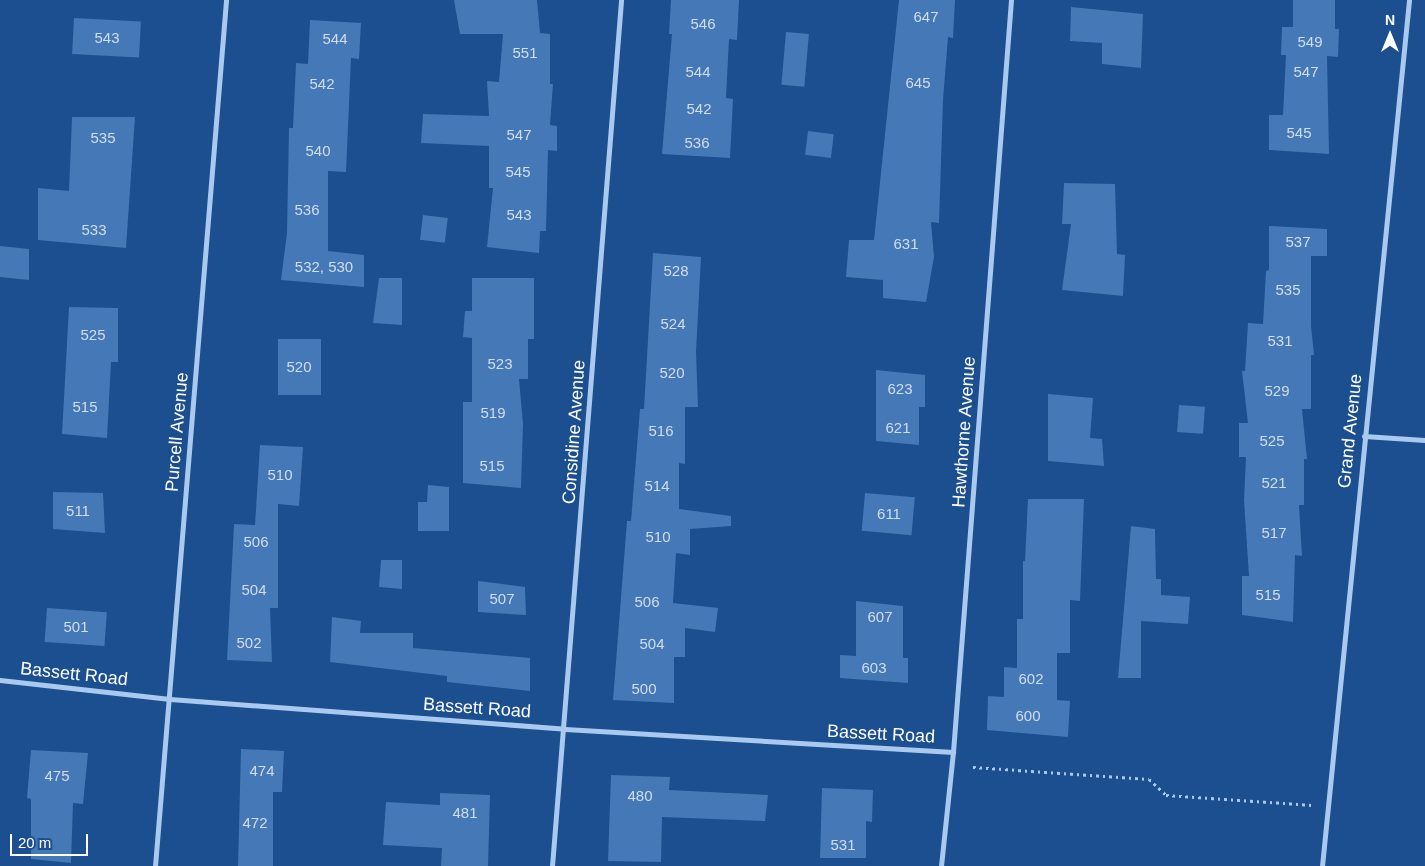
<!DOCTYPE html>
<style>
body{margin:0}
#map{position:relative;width:1425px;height:866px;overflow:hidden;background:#1b4f8f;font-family:Helvetica,sans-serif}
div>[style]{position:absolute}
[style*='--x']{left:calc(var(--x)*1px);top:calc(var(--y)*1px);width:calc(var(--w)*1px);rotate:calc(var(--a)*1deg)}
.building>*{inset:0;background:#4478b7;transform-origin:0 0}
.path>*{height:3px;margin-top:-1.5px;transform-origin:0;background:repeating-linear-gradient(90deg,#a9c9ee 0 2.5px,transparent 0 6.5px)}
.street>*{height:5px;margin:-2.5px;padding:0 2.5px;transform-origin:2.5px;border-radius:2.5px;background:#a9c9ee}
span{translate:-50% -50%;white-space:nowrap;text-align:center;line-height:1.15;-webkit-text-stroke:4px #1b4f8f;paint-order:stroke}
.number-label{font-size:15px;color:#d0dded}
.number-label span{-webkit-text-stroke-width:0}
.street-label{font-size:18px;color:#fff}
.north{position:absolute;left:1365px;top:10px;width:50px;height:50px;-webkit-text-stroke:4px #1b4f8f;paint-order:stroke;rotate:0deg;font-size:14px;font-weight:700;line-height:20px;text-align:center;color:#fff}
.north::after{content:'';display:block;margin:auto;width:18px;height:22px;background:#fff;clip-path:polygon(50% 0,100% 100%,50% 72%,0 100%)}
.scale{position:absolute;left:10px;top:834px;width:78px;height:22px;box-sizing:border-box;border:2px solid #fff;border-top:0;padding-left:6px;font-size:15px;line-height:18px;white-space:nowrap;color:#fff;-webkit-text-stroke:4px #1b4f8f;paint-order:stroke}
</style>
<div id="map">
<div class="building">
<i style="clip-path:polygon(454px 0,537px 0,540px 33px,550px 34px,550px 84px,553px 84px,550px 125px,557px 126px,557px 151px,548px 150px,546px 231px,540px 231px,539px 253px,487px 247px,493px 188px,489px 188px,489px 146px,421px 143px,423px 114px,489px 116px,487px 81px,499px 82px,503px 34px,460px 34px)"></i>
<i style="clip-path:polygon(671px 0,739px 0,737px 40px,729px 39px,726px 98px,733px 99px,730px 158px,662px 154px,672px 34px,669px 34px)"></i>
<i style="clip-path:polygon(899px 0,955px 0,953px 38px,948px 37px,943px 100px,939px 223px,931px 222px,934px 257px,926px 302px,883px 298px,883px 280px,846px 277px,849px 240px,874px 240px)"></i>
<i style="clip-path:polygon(1293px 0,1335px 0,1335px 29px,1339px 29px,1338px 57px,1327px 56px,1329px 154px,1269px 150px,1269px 115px,1283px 115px,1286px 55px,1281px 55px,1282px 27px,1293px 27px)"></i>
<i style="clip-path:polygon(1071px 7px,1143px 14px,1141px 68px,1102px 64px,1102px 43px,1070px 41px)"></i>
<i style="left:74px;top:18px;width:67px;height:36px;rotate:3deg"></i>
<i style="clip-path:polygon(310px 20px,361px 23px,359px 59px,351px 58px,346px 172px,328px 171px,328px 251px,364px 255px,364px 287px,281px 280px,287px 233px,289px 128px,293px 128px,296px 63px,308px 64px)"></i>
<i style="left:786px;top:32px;width:23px;height:53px;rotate:5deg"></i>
<i style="clip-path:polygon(72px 117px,135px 117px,126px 248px,38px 240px,38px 188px,69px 191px)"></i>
<i style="left:808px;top:131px;width:26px;height:24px;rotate:7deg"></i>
<i style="clip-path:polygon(1064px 183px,1115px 184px,1117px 254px,1125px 255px,1123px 296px,1062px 290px,1071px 224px,1062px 224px)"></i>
<i style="left:423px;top:215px;width:25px;height:25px;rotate:7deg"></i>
<i style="clip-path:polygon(1269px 226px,1327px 229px,1327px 256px,1311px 256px,1311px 326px,1314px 355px,1311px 355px,1311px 409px,1302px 409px,1307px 459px,1304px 459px,1304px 505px,1299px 505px,1302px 556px,1295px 555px,1293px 622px,1242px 615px,1242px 576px,1249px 576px,1244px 500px,1246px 457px,1239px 457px,1239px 423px,1248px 423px,1242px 371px,1245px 371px,1248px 323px,1263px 324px,1266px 271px,1269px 270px)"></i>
<i style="clip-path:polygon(0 246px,29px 249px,29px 280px,0 277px)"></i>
<i style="clip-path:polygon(653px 253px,701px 257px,696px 352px,698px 407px,685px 407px,685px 464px,679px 463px,679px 509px,731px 516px,731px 526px,690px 529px,690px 555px,676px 553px,673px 603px,718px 608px,715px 632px,685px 628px,685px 657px,674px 657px,674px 703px,613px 700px,627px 521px,631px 521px,640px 409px,644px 409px)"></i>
<i style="clip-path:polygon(379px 278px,402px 278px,402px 325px,373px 323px)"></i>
<i style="clip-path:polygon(472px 278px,534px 278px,534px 339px,528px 339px,528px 379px,519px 379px,523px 424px,521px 488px,463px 483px,463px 402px,472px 402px,472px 338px,463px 337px,465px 311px,472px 311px)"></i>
<i style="clip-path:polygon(69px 307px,118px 308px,118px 362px,111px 362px,107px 438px,62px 434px)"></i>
<i style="left:278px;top:339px;width:43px;height:56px"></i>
<i style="clip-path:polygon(876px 370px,925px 375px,925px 407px,919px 407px,919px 445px,876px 441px)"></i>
<i style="clip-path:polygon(1048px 394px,1093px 398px,1090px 438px,1102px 439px,1104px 466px,1048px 461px)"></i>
<i style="left:1179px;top:405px;width:26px;height:27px;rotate:4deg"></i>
<i style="clip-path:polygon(260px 445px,303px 447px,299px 506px,278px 504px,278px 608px,270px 608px,272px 662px,227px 660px,234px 524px,255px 525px)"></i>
<i style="clip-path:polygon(428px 485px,449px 487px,449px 531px,418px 531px,418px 502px,427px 502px)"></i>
<i style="clip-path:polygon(53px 492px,103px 493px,105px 533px,53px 529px)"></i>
<i style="left:865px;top:493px;width:50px;height:38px;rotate:5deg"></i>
<i style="clip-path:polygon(1028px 499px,1084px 499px,1080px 601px,1070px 600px,1070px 653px,1057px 653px,1057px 700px,1070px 701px,1068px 737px,987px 730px,988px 696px,1004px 697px,1004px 667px,1017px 668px,1017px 619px,1023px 619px,1023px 561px,1025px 561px)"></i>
<i style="clip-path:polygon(1131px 526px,1155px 529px,1156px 579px,1161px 579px,1161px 595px,1190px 597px,1188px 624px,1141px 621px,1141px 678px,1118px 678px)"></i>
<i style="clip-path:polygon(381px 560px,402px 560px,402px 589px,379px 587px)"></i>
<i style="clip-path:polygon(478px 581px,525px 587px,526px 615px,478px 612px)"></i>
<i style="clip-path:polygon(856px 601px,903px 606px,903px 658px,908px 658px,908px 683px,840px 678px,840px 655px,856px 656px)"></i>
<i style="left:47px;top:608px;width:60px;height:34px;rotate:4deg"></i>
<i style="clip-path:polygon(332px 617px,361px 621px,360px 633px,413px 633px,413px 648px,530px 658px,530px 691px,447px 682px,447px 676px,330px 662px)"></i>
<i style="clip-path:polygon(241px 749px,284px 751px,282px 792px,273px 792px,273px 866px,238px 866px)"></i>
<i style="clip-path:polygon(31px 750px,88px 753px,83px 804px,73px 803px,71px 863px,31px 859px,31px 799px,27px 798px)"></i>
<i style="clip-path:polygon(611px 775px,670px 777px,669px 790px,768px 795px,765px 821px,662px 817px,661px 862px,608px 861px)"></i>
<i style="clip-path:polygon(822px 788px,873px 790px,872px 822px,866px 821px,866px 858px,820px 858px)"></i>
<i style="clip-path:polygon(440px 793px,490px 795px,488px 866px,441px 866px,442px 848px,383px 845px,386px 802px,440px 805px)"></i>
</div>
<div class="path">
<i style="--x:973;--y:767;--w:176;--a:3.9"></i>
<i style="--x:1149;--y:779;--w:23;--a:43"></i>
<i style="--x:1166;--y:795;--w:146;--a:3.9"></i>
</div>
<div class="street">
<i style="--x:1364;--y:436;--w:61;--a:3.8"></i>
<i style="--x:0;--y:680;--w:171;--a:6.4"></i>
<i style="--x:170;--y:699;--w:396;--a:4.3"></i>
<i style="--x:565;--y:729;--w:389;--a:3.4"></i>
<i style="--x:155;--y:866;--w:869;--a:-85.31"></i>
<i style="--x:552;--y:866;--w:869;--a:-85.44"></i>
<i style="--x:941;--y:866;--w:115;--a:-84"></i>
<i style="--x:953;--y:752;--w:754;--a:-85.59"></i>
<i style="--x:1322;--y:866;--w:870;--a:-84.26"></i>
</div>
<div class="number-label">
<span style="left:926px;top:17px">647</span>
<span style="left:703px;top:24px">546</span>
<span style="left:107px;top:38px">543</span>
<span style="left:335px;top:39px">544</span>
<span style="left:1310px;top:42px">549</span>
<span style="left:525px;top:53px">551</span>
<span style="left:698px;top:72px">544</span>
<span style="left:1306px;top:72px">547</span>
<span style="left:918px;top:83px">645</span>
<span style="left:322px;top:84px">542</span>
<span style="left:699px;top:109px">542</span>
<span style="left:1299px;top:133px">545</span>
<span style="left:519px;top:135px">547</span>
<span style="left:103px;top:138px">535</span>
<span style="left:697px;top:143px">536</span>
<span style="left:318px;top:151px">540</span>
<span style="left:518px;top:172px">545</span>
<span style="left:307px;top:210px">536</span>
<span style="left:519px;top:215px">543</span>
<span style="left:94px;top:230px">533</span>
<span style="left:1298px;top:242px">537</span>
<span style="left:906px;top:244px">631</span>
<span style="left:324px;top:267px">532, 530</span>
<span style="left:676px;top:271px">528</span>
<span style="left:1288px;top:290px">535</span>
<span style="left:673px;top:324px">524</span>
<span style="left:93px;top:335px">525</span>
<span style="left:1280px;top:341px">531</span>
<span style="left:500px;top:364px">523</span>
<span style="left:299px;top:367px">520</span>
<span style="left:672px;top:373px">520</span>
<span style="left:900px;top:389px">623</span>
<span style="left:1277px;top:391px">529</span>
<span style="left:85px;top:407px">515</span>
<span style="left:493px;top:413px">519</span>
<span style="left:898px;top:428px">621</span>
<span style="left:661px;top:431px">516</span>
<span style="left:1272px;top:441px">525</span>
<span style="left:492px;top:466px">515</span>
<span style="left:280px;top:475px">510</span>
<span style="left:1274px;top:483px">521</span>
<span style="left:657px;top:486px">514</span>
<span style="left:78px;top:511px">511</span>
<span style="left:889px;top:514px">611</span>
<span style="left:1274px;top:533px">517</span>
<span style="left:658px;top:537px">510</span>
<span style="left:256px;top:542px">506</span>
<span style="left:254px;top:590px">504</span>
<span style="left:1268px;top:595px">515</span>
<span style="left:502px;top:599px">507</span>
<span style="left:647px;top:602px">506</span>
<span style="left:880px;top:617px">607</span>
<span style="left:76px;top:627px">501</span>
<span style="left:249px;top:643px">502</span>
<span style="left:652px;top:644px">504</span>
<span style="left:874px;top:668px">603</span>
<span style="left:1031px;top:679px">602</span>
<span style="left:644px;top:689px">500</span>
<span style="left:1028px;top:716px">600</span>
<span style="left:262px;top:771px">474</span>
<span style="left:57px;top:776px">475</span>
<span style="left:640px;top:796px">480</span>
<span style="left:465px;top:813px">481</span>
<span style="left:255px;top:823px">472</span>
<span style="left:843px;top:845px">531</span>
</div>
<div class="street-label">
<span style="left:1350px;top:431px;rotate:-84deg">Grand Avenue</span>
<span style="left:177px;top:432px;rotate:-85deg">Purcell Avenue</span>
<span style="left:574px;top:432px;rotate:-86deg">Considine Avenue</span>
<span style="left:964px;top:432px;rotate:-86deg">Hawthorne Avenue</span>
<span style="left:74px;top:674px;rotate:6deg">Bassett Road</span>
<span style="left:477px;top:708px;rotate:4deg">Bassett Road</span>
<span style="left:881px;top:734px;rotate:3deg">Bassett Road</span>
</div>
<div class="north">N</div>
<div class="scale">20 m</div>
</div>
